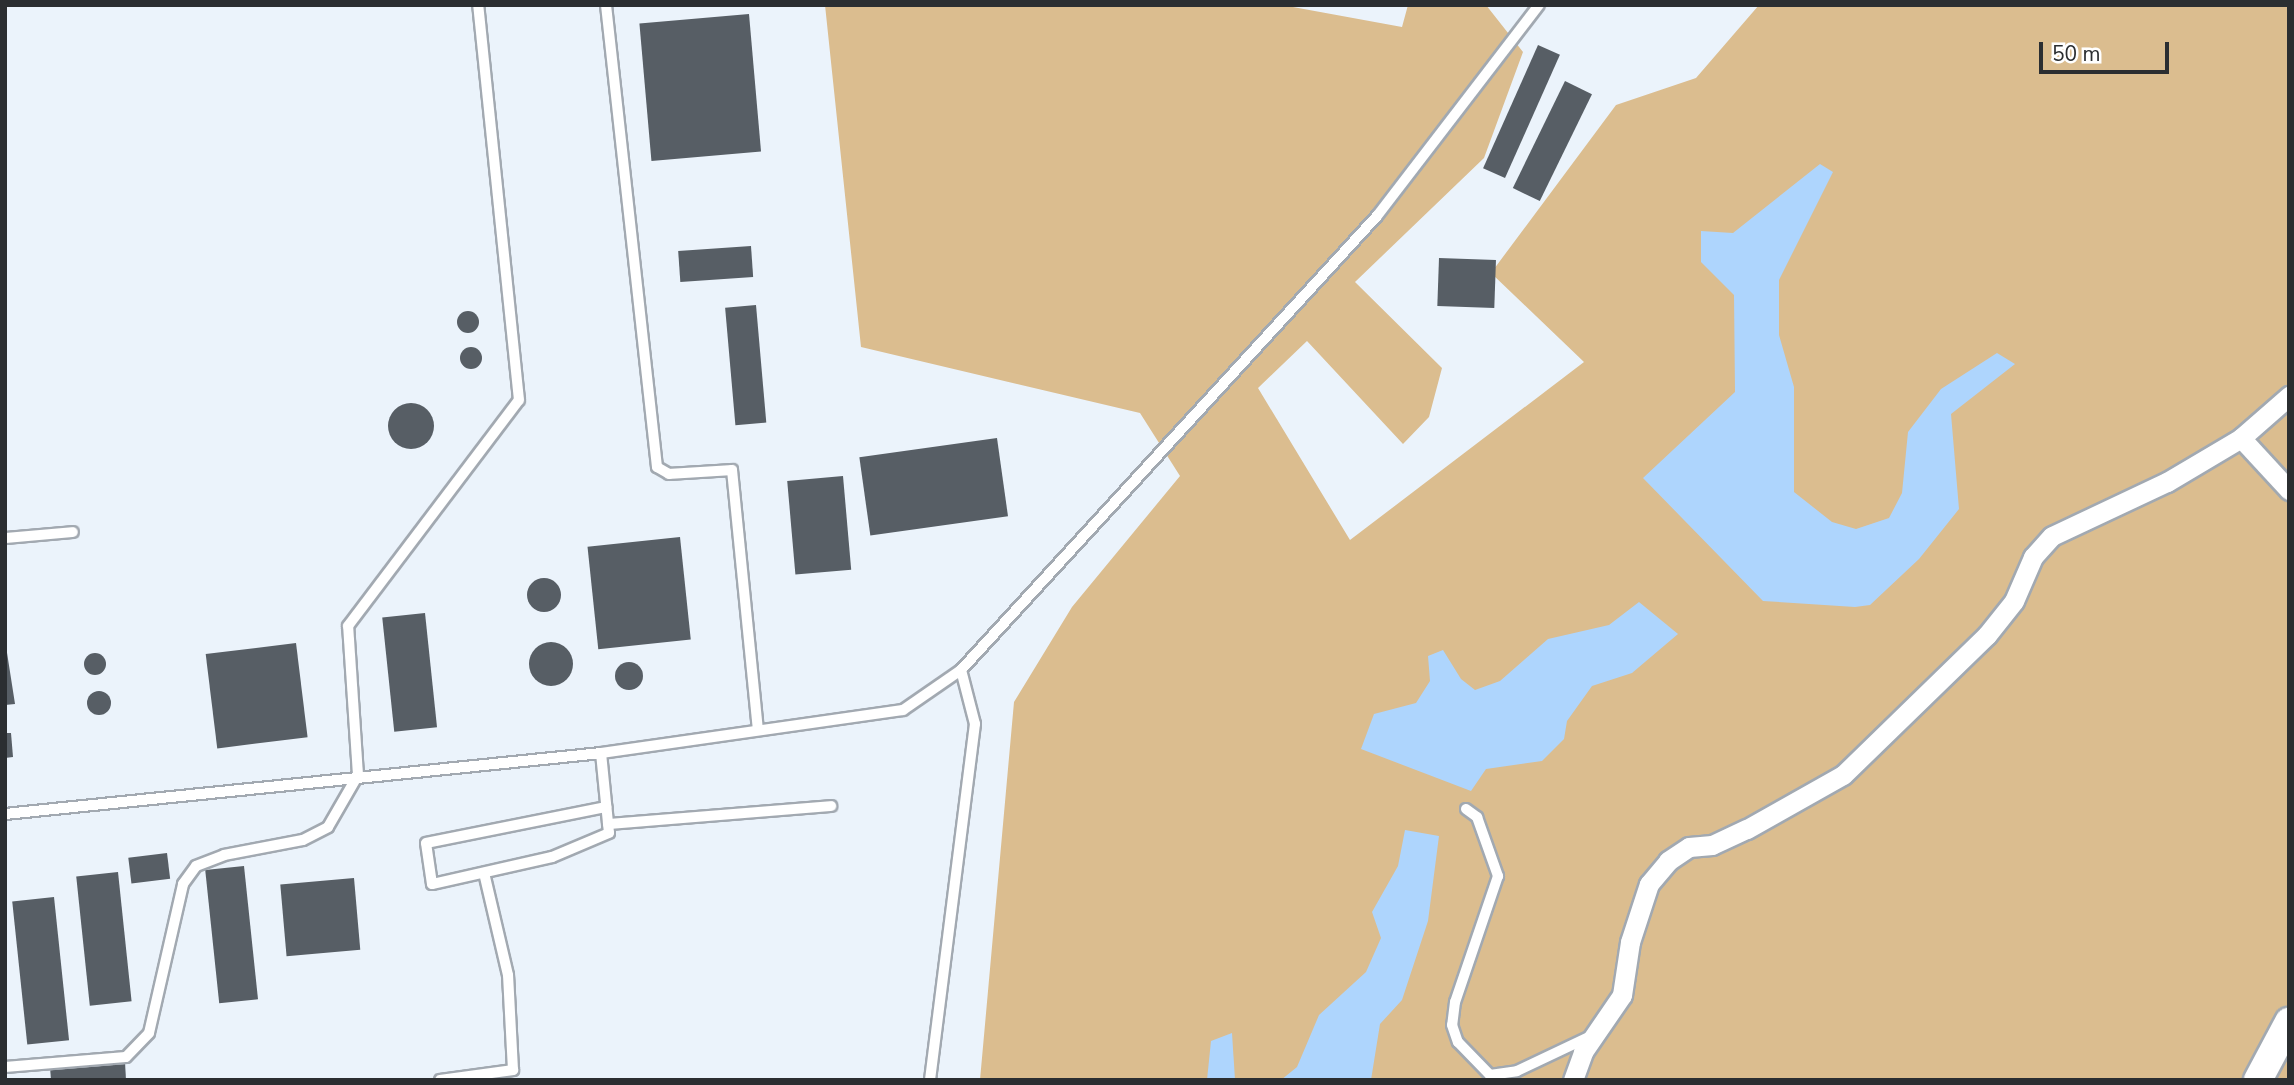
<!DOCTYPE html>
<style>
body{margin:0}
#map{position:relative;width:2294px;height:1085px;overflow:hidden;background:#ebf3fb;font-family:"Nunito Sans",sans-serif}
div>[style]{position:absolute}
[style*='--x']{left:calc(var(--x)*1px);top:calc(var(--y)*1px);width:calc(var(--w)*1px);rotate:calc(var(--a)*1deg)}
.forest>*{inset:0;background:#dbbd8f}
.water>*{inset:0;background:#aed5fd}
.building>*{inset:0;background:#575e65;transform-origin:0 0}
.round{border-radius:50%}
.roads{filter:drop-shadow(2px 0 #a2a9b1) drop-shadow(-2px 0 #a2a9b1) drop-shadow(0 2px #a2a9b1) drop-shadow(0 -2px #a2a9b1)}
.lane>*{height:10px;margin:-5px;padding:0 5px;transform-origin:5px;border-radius:5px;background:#fff}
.street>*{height:19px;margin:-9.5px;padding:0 9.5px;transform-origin:9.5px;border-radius:9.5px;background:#fff}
.secondary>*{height:28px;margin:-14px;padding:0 14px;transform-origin:14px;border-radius:14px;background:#fff}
span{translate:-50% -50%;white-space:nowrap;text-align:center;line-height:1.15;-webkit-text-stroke:7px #fff;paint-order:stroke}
.frame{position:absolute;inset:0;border:7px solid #2b2e31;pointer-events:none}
.scale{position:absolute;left:2039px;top:42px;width:130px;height:32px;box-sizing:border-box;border:4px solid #2b2e31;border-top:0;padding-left:9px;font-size:21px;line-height:24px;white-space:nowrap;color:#2b2e31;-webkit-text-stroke:5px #fff;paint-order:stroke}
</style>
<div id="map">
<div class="forest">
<i style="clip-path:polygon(825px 5px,1282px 5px,1402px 27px,1408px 5px,1486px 5px,1523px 52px,1484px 158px,1355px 282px,1442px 368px,1429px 417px,1403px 444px,1307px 341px,1258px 388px,1350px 540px,1584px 362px,1491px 273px,1616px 105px,1696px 78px,1759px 5px,2289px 5px,2289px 1080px,980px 1080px,1014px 702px,1072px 607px,1180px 476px,1140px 413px,861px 347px)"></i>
</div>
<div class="water">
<i style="clip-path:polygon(1820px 164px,1833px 172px,1779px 280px,1779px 335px,1794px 387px,1794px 492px,1832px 522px,1856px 529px,1889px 518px,1902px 493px,1908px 432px,1941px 389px,1997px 353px,2015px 364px,1951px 414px,1959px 509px,1919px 559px,1870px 605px,1855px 607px,1763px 601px,1643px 478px,1735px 392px,1734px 295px,1701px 262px,1701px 231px,1733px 233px)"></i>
<i style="clip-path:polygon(1639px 602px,1678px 634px,1632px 673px,1592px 686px,1567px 721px,1564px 739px,1542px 761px,1486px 769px,1471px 791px,1361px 749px,1374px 714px,1416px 703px,1430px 681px,1428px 656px,1443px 650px,1461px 679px,1475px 690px,1500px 681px,1548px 639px,1609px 625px)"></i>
<i style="clip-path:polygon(1405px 830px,1439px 836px,1428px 921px,1402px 1000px,1380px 1024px,1371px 1080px,1281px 1080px,1297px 1067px,1319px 1015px,1366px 972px,1381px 938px,1372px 912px,1398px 866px)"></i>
<i style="clip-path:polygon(1232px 1033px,1235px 1080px,1207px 1080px,1211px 1041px)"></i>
</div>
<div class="building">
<i style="left:749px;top:14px;width:138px;height:110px;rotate:85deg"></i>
<i style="left:1538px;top:45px;width:24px;height:135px;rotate:24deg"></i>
<i style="left:1565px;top:81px;width:30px;height:119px;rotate:26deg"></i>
<i style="left:751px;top:246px;width:31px;height:73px;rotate:86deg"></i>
<i style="left:1439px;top:258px;width:57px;height:48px;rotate:2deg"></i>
<i style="left:756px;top:305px;width:118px;height:31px;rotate:85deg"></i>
<i class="round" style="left:457px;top:311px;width:22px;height:22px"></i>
<i class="round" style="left:460px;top:347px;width:22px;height:22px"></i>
<i class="round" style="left:388px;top:403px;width:46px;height:46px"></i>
<i style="left:997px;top:438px;width:79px;height:139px;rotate:82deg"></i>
<i style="left:843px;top:476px;width:94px;height:56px;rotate:85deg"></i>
<i style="left:680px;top:537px;width:103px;height:93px;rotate:84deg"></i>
<i class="round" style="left:527px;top:578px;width:34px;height:34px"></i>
<i style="left:425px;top:613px;width:115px;height:43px;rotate:84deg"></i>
<i style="clip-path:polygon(5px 640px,15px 704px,5px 705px)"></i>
<i class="round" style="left:529px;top:642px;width:44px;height:44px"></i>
<i style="left:296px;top:643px;width:95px;height:91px;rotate:83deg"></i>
<i class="round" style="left:84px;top:653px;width:22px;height:22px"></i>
<i class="round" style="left:615px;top:662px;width:28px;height:28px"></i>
<i class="round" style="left:87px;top:691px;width:24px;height:24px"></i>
<i style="clip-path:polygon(5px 733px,11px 733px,13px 757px,5px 758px)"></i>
<i style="left:167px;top:853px;width:26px;height:39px;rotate:83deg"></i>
<i style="left:244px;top:866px;width:134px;height:39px;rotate:84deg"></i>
<i style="left:118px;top:872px;width:130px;height:42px;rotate:84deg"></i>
<i style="left:354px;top:878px;width:72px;height:74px;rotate:85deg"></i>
<i style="left:54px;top:897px;width:144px;height:42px;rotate:84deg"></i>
<i style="clip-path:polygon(125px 1062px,126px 1080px,51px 1080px,50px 1067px)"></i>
</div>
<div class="roads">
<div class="lane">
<i style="--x:606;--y:5;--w:465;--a:83.7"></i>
<i style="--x:657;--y:467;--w:14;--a:30"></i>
<i style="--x:669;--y:474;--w:63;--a:-3.6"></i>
<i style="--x:732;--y:470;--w:260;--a:84.3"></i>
<i style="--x:5;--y:538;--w:68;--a:-5"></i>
<i style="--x:601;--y:753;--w:80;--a:84.3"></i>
<i style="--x:609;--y:833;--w:62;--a:157.2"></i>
<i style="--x:552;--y:857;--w:123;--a:167.3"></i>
<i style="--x:432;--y:884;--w:41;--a:-98.3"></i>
<i style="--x:426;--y:843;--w:184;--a:-11.3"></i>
<i style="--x:1466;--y:809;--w:14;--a:36"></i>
<i style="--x:1477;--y:817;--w:63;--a:70.4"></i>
<i style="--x:1498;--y:876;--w:133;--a:108.8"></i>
<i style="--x:1455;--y:1002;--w:23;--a:97"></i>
<i style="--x:1452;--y:1025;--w:18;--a:71"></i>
<i style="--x:1458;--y:1042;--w:46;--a:45.9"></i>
<i style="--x:1490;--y:1075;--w:27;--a:-8"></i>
<i style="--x:1517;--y:1071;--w:80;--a:-25.3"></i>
<i style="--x:5;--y:814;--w:599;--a:-5.84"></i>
<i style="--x:601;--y:753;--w:305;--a:-8.1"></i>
<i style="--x:903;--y:710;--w:70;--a:-34.6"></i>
<i style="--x:961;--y:670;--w:616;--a:-47.5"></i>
<i style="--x:1377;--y:216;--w:266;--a:-52.5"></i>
<i style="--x:608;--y:824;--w:224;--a:-4.6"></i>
<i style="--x:5;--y:1067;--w:121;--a:-4.7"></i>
<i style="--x:126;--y:1057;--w:33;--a:-46"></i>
<i style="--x:149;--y:1033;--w:153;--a:-77.1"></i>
<i style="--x:183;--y:884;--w:22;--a:-54"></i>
<i style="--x:196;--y:866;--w:30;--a:-21"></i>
<i style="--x:224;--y:855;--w:80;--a:-10.8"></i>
<i style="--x:303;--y:840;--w:28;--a:-27"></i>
<i style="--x:328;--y:827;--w:60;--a:-60"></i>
<i style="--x:358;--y:775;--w:149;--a:-93.8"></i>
<i style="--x:348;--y:626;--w:283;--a:-52.9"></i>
<i style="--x:519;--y:400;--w:397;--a:-95.9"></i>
<i style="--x:440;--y:1080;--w:74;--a:-7.8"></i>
<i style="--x:513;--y:1070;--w:95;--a:-93"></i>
<i style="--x:508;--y:975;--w:105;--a:-103.2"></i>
<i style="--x:930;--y:1080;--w:359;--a:-82.8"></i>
<i style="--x:975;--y:724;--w:56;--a:-104.5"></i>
</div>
<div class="street">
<i style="--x:2241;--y:438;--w:71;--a:47.3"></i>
<i style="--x:1573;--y:1080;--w:30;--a:-70"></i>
<i style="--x:1583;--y:1052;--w:69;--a:-55.6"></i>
<i style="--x:1622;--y:995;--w:54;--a:-81.4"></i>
<i style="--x:1630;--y:942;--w:61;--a:-71.9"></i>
<i style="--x:1649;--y:884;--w:30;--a:-50"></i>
<i style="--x:1668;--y:861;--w:25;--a:-34"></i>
<i style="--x:1689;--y:847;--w:23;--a:-5"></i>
<i style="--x:1712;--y:845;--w:38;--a:-25"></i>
<i style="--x:1747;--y:829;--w:110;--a:-29.4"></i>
<i style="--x:1843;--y:775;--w:201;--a:-44.2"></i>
<i style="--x:1987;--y:635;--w:43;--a:-51.5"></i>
<i style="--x:2014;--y:601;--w:48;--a:-66.6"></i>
<i style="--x:2033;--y:557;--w:28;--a:-48"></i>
<i style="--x:2052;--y:536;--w:127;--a:-25.2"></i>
<i style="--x:2167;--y:482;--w:86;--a:-30.7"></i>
<i style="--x:2241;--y:438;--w:64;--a:-41.2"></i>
</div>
<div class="secondary">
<i style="--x:2258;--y:1080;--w:66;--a:-61.9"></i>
</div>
</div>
<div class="frame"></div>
<div class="scale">50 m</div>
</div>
